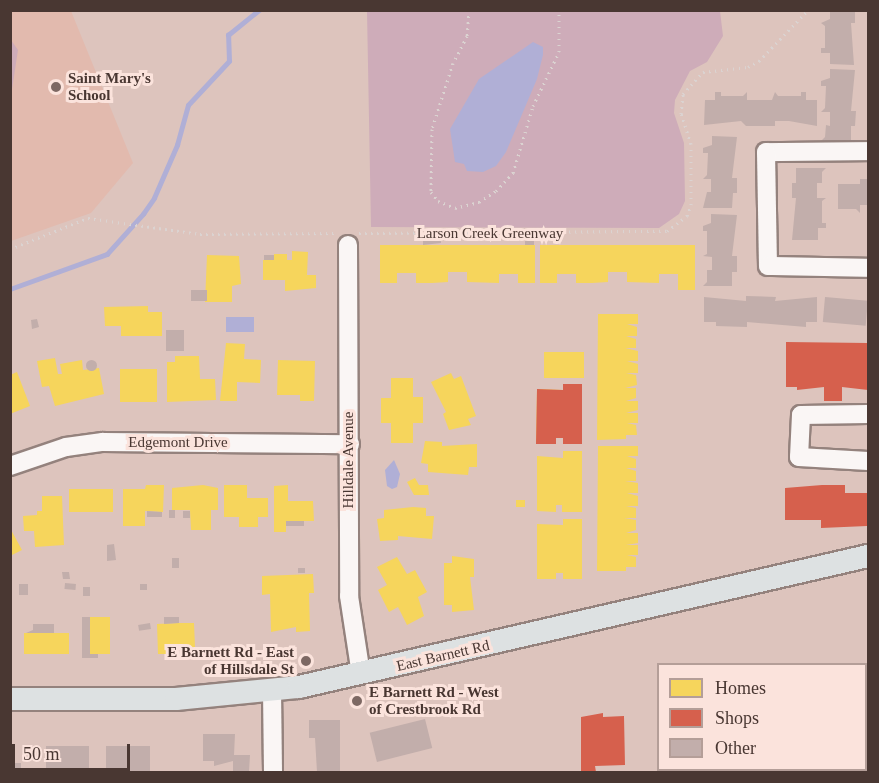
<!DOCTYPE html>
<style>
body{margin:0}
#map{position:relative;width:879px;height:783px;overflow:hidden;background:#ddc4bd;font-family:"Times New Roman",serif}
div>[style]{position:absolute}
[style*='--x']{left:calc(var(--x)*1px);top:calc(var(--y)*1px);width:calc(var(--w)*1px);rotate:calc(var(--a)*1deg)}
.built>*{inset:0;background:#e2baae}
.green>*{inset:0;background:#ceacb9}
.water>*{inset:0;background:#b0afd6;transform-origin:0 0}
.homes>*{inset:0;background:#f6d55c;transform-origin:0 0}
.shops>*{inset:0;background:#d6604d}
.stream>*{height:4.5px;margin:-2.25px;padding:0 2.25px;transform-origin:2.25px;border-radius:2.25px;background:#b0afd6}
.building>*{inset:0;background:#c2aeab;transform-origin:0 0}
.round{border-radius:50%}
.path>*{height:3px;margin-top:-1.5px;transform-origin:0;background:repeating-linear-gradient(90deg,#dbd3d1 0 1.5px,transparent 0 6px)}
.roads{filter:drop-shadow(2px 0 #94827d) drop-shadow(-2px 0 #94827d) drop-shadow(0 2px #94827d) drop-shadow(0 -2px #94827d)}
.minor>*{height:18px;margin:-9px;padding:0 9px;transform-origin:9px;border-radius:9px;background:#faf6f5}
.major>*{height:22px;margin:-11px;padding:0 11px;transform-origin:11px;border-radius:11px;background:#dde1e2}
.dots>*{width:16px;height:16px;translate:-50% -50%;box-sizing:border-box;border:3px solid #fbe3dc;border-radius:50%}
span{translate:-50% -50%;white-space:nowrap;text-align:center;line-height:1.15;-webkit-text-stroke:6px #fbe3dc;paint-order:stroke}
.poi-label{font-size:15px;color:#493732;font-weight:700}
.left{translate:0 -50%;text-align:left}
.right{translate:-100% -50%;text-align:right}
.street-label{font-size:15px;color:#493732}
.frame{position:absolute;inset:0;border:12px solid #493732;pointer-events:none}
.legend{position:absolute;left:657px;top:663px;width:210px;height:108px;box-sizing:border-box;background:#fbe3dc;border:2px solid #b49e98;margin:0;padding:8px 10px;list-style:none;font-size:18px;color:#493732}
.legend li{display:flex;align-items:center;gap:12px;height:30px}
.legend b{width:30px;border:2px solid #b49e98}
.scale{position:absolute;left:12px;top:744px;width:118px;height:27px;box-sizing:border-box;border:3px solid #493732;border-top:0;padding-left:8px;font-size:18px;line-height:21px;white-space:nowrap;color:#493732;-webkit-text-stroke:4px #fbe3dc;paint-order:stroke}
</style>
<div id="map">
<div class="built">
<i style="clip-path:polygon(11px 11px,71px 11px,133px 163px,91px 213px,11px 241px)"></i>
</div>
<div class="green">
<i style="clip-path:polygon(367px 11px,720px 11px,723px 36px,707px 62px,690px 71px,675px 100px,674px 113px,684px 143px,685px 201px,679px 214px,659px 228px,371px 227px)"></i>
<i style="clip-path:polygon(11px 40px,18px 50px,11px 96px,10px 40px)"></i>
</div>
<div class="water">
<i style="clip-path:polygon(533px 42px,543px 47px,543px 55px,537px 79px,506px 152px,496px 166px,483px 172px,467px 171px,464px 164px,455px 162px,450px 129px,479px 79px)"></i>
<i style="left:226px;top:317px;width:28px;height:15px"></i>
<i style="clip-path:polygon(394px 460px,400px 474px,397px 487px,392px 489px,387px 486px,385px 470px)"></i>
</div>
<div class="homes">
<i style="clip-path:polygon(380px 245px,535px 245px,535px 283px,518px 283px,518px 274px,499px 274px,499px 283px,467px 282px,467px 272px,448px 272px,448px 282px,432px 283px,416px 283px,416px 273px,397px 273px,397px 283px,380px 283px)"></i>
<i style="clip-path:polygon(540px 245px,695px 245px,695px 290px,678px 290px,678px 274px,659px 274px,659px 283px,627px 282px,627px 272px,608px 272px,608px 282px,592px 283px,576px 283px,576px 274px,557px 274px,557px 283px,540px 283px)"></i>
<i style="clip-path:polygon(292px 251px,308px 252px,307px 275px,316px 275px,316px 288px,285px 291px,285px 280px,263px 280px,263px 260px,274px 260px,274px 254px,287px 254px,287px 260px,292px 260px)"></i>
<i style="clip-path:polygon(207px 255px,239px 256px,241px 284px,232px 286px,232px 302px,205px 302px)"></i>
<i style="clip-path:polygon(148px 306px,148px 312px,162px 312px,162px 336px,121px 336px,121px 326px,105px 326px,104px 307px)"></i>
<i style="clip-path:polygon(598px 314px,638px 314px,638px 324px,627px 324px,637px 327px,637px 336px,626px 336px,636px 339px,636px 348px,625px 348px,638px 351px,638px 361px,627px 361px,638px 364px,638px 373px,626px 373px,636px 375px,637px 385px,625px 388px,636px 388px,636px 398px,626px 401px,638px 401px,638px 410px,626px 413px,638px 413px,638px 423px,627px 423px,636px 425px,637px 435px,626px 435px,626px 439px,597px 440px)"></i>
<i style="clip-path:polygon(226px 343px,245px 344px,244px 359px,261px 360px,260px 383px,237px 382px,237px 401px,220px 401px)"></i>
<i style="left:544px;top:352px;width:40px;height:26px"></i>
<i style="clip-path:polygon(175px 356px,199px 356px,200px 379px,215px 379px,216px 400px,167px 402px,167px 362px,175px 362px)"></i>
<i style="clip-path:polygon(55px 358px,58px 374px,62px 374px,60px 364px,82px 360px,83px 370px,99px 368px,104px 394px,55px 406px,49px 386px,42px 387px,37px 361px)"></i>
<i style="clip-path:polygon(278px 360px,315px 361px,314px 401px,300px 401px,300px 395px,277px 395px)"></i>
<i style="left:120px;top:369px;width:37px;height:33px"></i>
<i style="clip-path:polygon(17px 372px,30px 406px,10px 414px,10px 375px)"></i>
<i style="clip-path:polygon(451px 373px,454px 379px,461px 376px,476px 416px,468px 419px,471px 425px,449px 430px,443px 414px,446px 412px,431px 382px)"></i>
<i style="clip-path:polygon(391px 378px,413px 378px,413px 397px,423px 397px,423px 423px,413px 423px,413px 443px,391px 443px,391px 423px,381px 423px,381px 398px,391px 398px)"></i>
<i style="clip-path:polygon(evenodd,563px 384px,582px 384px,582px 444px,563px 444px,563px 438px,556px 438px,556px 444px,536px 444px,537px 389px,563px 390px,563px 384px,555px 396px,563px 396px,563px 402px,555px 402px,555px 396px)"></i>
<i style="clip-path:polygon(425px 441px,442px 442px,442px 446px,477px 444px,477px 467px,469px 467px,468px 475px,428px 472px,428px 464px,421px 463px)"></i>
<i style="clip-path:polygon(598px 446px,638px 446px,638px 456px,627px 456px,636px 459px,636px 468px,626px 468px,636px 471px,636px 481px,625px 481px,638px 483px,638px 493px,627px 493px,638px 496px,638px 506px,626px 506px,636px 508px,636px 518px,624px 518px,636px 520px,636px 530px,626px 533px,638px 533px,638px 543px,626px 545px,638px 545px,638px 555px,627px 555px,636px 557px,636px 567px,626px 567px,626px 571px,597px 571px)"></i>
<i style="clip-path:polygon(563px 451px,582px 451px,582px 512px,562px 512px,562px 505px,556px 505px,556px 512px,537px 511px,537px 456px,563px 458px)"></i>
<i style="clip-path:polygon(415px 478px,419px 485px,428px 485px,429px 495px,414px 495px,407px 482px)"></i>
<i style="clip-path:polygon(146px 485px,164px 485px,163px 512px,145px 511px,145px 526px,123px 526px,123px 489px,145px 489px)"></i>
<i style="clip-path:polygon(203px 485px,218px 488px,218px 510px,211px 510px,211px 530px,191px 530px,190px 510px,172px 510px,172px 488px)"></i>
<i style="clip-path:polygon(224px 485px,247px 485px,247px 498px,268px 498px,268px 517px,258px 517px,258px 527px,239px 527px,239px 517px,224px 517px)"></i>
<i style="clip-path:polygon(288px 485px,288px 501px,313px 501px,314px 521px,286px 521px,286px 532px,274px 532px,274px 486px)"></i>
<i style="left:113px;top:489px;width:23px;height:44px;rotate:90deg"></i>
<i style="clip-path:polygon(42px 496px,62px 496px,64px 545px,35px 547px,34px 531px,24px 531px,23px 516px,37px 515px,37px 511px,42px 511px)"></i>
<i style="left:516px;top:500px;width:9px;height:7px"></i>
<i style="clip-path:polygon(413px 507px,426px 508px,426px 516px,434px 516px,432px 539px,398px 536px,398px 540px,380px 541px,377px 519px,384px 518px,384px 510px)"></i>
<i style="clip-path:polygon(563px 519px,582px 519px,582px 579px,563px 579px,563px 573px,556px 573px,556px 579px,537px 579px,537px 524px,563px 525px)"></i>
<i style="clip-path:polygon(10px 528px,22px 550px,10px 556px)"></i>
<i style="clip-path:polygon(452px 556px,474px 559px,474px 577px,470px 577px,474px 610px,452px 612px,452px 605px,444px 605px,444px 563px,452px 563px)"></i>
<i style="clip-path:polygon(397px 557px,407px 574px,415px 570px,427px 592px,418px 597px,424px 616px,407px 625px,398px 607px,389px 612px,378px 590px,387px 585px,377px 567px)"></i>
<i style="clip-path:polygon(313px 574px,314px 593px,309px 593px,310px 631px,296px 632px,296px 627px,271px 632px,270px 594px,262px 595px,262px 576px)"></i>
<i style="left:90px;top:617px;width:20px;height:37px"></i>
<i style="clip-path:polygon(179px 623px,194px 623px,195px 647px,171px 648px,171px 654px,158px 654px,157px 624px)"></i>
<i style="left:24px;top:633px;width:45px;height:21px"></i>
</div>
<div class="shops">
<i style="clip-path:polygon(786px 342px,868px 343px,868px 390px,842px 387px,842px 401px,824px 401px,824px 387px,797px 390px,797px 387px,786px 387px)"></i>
<i style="clip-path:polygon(563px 384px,582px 384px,582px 444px,563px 444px,563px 438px,556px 438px,556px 444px,536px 444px,537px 389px,563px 390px)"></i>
<i style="clip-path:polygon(822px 485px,845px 485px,845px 493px,867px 493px,867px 526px,821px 528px,821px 520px,785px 520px,785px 488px)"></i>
<i style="clip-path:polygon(603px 713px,603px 717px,624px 716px,625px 765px,595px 766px,596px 772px,581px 772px,581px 717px)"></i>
</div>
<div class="stream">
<i style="--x:10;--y:289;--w:103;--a:-19.8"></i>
<i style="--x:107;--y:254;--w:54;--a:-48"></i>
<i style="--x:143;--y:214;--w:19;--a:-55"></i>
<i style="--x:154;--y:198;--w:58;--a:-66.5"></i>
<i style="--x:177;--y:145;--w:41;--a:-74.6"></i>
<i style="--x:188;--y:105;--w:60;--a:-47"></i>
<i style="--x:229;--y:61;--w:26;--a:-92"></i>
<i style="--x:228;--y:35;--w:40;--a:-39"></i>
<i style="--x:866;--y:704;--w:2;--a:-27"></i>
<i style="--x:720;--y:772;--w:4;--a:-27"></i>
</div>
<div class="building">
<i style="clip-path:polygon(830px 10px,855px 10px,855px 23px,851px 23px,854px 65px,830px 64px,830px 53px,821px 53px,821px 48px,825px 48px,825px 26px,821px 23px,830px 19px)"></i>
<i style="clip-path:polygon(830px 69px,855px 70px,851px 111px,856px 111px,855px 126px,851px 126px,851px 141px,821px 141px,825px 137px,826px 125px,830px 126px,830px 112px,821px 112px,825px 108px,826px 86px,821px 86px,821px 81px,830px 78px)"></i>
<i style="clip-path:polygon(715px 92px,721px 92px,721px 96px,743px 96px,747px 92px,747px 100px,772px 100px,775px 92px,778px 96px,801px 96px,801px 92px,806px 92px,806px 100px,817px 100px,817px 126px,789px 121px,775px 121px,775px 126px,746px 126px,741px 121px,704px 125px,705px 100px,715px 100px)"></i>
<i style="clip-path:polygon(712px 136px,737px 137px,732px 178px,737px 178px,737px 193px,733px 193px,732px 208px,703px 208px,707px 192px,711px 192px,711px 179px,703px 179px,707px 175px,708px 153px,703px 153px,703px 148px,712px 145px)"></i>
<i style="clip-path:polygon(796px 168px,826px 168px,822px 172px,822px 183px,817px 183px,817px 198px,826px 198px,822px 201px,822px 223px,826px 223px,826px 228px,818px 228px,818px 240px,792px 240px,796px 198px,792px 198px,792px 183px,796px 183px)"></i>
<i style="clip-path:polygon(860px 179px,868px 179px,868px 205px,860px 205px,860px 213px,856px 209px,838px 209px,838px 184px,860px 184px)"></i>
<i style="clip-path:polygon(711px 214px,737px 215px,732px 256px,737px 256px,737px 272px,732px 272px,732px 286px,703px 286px,707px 282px,707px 270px,712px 270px,712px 257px,703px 256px,707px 254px,707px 231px,703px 231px,703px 226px,711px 223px)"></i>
<i style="clip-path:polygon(423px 241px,441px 241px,441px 243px,423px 245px)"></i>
<i style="left:525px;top:241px;width:9px;height:4px"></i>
<i style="left:264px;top:255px;width:10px;height:5px"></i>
<i style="left:191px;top:290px;width:16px;height:11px"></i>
<i style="clip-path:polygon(746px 296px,776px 297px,775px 301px,817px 297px,817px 322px,806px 322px,806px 327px,747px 322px,747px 327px,716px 326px,716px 322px,704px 322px,704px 297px,746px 301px)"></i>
<i style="left:825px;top:297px;width:43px;height:25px;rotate:5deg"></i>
<i style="clip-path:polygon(37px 319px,39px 327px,32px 329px,31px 320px)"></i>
<i style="left:166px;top:330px;width:18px;height:21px"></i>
<i class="round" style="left:85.5px;top:359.5px;width:11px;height:11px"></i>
<i style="left:169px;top:510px;width:6px;height:8px"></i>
<i style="clip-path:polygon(147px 511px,162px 512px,162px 517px,147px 517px)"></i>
<i style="left:183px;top:511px;width:7px;height:7px"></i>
<i style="left:286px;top:521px;width:18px;height:5px"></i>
<i style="clip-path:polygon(114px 544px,116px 560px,107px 561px,107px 545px)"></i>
<i style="left:172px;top:558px;width:7px;height:10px"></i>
<i style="left:298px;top:568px;width:7px;height:5px"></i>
<i style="clip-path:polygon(62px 572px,69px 572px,70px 579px,63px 579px)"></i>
<i style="left:65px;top:583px;width:11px;height:6px;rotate:5deg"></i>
<i style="left:19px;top:584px;width:9px;height:11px"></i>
<i style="left:140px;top:584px;width:7px;height:6px"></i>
<i style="left:83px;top:587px;width:7px;height:9px"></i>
<i style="clip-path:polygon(82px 617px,90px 617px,90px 654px,98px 654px,98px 658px,82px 658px)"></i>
<i style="clip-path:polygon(164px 617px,179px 617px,179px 623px,164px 624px)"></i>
<i style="left:150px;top:623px;width:6px;height:12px;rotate:81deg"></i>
<i style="clip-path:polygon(33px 624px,54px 624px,54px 633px,26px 633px,33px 630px)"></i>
<i style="left:425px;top:719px;width:30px;height:57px;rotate:76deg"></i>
<i style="clip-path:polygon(309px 720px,340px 720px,340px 772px,317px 772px,315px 738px,309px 738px)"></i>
<i style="clip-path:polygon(203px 734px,235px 734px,234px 755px,250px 755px,249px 772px,233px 772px,233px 761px,214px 766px,214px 761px,203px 761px)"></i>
<i style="left:46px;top:746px;width:43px;height:25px"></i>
<i style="left:106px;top:746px;width:44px;height:25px"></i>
<i style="left:10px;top:763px;width:11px;height:9px"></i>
<i style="left:779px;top:770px;width:52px;height:2px"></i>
</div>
<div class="path">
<i style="--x:469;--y:10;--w:26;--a:94"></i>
<i style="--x:467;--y:36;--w:30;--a:117"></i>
<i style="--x:453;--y:63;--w:69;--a:107.7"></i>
<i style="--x:432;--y:129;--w:63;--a:90.9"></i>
<i style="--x:431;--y:192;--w:11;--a:52"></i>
<i style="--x:438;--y:201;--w:18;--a:22"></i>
<i style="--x:455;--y:208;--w:25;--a:-14"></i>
<i style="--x:479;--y:202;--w:20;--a:-33"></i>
<i style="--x:496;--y:191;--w:25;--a:-47"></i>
<i style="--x:513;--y:173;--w:70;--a:-73.4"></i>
<i style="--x:533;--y:106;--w:60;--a:-64.3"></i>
<i style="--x:559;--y:52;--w:42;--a:-90"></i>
<i style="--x:359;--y:233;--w:308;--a:-0.4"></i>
<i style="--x:667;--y:231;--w:25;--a:-37"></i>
<i style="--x:687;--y:216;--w:12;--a:-70"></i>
<i style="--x:691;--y:205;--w:61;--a:-90"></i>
<i style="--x:691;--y:144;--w:32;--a:-108"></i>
<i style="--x:681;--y:114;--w:20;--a:-84"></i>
<i style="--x:683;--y:94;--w:30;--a:-48"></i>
<i style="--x:703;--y:72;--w:45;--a:-6.3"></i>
<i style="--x:748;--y:67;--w:13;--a:-29"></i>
<i style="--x:759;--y:61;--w:71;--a:-46.1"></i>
<i style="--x:10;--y:249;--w:84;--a:-21.7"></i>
<i style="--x:88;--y:218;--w:113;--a:8.1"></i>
<i style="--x:200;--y:234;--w:137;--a:-0.4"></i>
</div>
<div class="roads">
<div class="minor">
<i style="--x:868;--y:151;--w:102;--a:179.4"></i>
<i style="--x:766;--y:152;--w:114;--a:89"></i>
<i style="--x:768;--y:266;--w:100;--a:1.1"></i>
<i style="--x:348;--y:245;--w:351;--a:89.8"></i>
<i style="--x:349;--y:596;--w:79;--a:81.3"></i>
<i style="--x:868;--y:414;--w:67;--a:179.1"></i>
<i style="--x:801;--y:415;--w:42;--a:92.7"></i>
<i style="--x:799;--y:457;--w:69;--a:3.3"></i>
<i style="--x:10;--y:466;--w:59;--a:-18.7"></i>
<i style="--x:66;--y:447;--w:37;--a:-8"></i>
<i style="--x:103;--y:442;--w:247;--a:0.5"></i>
<i style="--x:272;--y:690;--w:82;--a:89.3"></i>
</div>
<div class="major">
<i style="--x:10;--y:699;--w:166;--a:0"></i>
<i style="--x:176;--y:699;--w:124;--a:-5.6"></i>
<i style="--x:299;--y:687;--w:584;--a:-12.97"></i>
</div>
</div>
<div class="dots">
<i style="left:56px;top:87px;background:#7d6863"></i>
<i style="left:306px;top:661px;background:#7d6863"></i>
<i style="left:357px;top:701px;background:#7d6863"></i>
</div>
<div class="poi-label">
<span class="left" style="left:68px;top:87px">Saint Mary's<br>School</span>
<span class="right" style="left:294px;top:661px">E Barnett Rd - East<br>of Hillsdale St</span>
<span class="left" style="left:369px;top:701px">E Barnett Rd - West<br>of Crestbrook Rd</span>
</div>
<div class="street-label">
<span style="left:490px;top:234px">Larson Creek Greenway</span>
<span style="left:178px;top:443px">Edgemont Drive</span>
<span style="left:349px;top:460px;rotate:-90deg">Hilldale Avenue</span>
<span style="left:443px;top:656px;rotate:-13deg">East Barnett Rd</span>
</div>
<div class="frame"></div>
<ul class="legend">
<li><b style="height:16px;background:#f6d55c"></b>Homes</li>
<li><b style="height:16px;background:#d6604d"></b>Shops</li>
<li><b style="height:16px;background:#c2aeab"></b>Other</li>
</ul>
<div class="scale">50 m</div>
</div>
